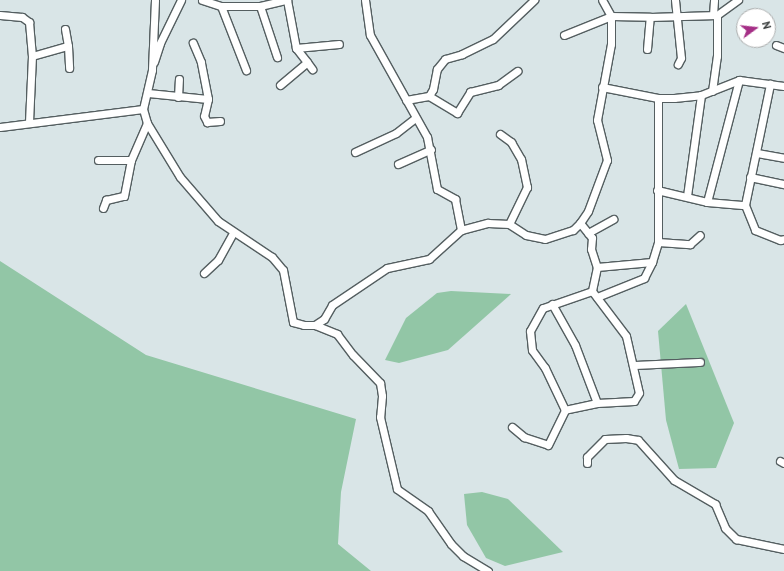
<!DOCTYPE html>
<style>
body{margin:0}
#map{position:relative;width:784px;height:571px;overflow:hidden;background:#d9e5e7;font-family:"PT Sans",sans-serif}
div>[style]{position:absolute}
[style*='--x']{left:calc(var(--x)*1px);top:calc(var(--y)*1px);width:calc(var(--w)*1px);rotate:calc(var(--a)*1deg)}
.green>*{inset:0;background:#92c6a6}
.roads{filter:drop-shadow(1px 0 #545e60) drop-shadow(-1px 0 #545e60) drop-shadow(0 1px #545e60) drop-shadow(0 -1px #545e60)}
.minor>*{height:7px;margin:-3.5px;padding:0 3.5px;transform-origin:3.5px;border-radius:3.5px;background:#fff}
span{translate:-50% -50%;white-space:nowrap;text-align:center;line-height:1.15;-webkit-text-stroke:4px #fff;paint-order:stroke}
.north{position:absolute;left:736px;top:8px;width:40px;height:40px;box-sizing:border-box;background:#fff;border:1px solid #acaeae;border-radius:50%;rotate:75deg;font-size:11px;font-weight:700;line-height:16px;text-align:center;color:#303535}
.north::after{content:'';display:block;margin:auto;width:14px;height:18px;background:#a52f86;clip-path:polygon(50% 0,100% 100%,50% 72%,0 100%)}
</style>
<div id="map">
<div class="green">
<i style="clip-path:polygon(0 261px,146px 355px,356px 419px,341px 492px,338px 544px,371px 571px,0 571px)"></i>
<i style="clip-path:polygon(451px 291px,511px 294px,448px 350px,399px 363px,385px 360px,406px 318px,437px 293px)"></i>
<i style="clip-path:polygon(686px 304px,734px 423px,716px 468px,679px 469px,666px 420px,658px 331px)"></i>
<i style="clip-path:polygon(482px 492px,508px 499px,563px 552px,505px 566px,486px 558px,467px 525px,464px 494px)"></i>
</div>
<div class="roads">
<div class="minor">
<i style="--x:155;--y:0;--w:70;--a:92.5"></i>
<i style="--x:152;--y:70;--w:40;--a:103"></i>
<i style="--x:143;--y:109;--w:15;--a:74"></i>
<i style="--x:147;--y:123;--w:63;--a:58.6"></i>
<i style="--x:180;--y:177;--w:58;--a:49.2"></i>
<i style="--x:218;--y:221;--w:65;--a:33.7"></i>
<i style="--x:272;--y:257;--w:17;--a:50"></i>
<i style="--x:283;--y:270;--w:53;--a:79.1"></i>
<i style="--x:293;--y:322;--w:11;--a:15"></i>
<i style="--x:304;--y:325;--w:11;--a:0"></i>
<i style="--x:315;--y:325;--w:11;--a:-34"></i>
<i style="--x:324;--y:319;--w:16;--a:-60"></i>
<i style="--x:332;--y:305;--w:66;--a:-33.9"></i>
<i style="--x:387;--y:268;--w:43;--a:-12.1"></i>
<i style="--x:429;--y:259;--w:43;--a:-42.2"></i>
<i style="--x:461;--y:230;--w:28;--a:-15"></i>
<i style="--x:488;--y:223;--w:21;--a:3"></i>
<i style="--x:509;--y:224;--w:20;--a:33"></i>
<i style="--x:526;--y:235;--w:19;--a:12"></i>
<i style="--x:545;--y:239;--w:29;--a:-18"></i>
<i style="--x:573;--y:230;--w:10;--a:-45"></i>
<i style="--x:580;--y:223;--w:14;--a:-56"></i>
<i style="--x:588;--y:211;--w:54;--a:-69.6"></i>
<i style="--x:607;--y:160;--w:41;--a:-104"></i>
<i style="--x:597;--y:120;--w:77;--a:-79.6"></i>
<i style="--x:611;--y:44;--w:28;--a:-90"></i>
<i style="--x:611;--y:16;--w:18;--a:-119"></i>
<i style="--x:202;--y:0;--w:20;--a:18"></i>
<i style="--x:221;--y:6;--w:39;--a:0"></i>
<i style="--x:260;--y:6;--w:28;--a:-13"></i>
<i style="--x:287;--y:0;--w:49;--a:79.4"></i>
<i style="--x:296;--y:48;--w:43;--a:-5.3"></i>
<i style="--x:365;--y:0;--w:35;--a:82"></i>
<i style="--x:370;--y:35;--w:117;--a:60.8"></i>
<i style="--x:427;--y:137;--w:53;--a:79.1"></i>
<i style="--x:437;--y:189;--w:21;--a:29"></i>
<i style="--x:455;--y:199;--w:32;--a:79"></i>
<i style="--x:675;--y:0;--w:58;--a:84.1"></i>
<i style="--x:681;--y:58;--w:7;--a:117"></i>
<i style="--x:221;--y:6;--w:69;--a:68.7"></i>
<i style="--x:260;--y:6;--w:54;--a:71.6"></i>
<i style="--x:0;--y:15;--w:22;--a:5"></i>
<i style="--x:22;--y:17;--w:9;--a:36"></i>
<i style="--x:29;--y:22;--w:34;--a:85"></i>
<i style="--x:32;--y:56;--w:67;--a:92.6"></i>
<i style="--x:713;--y:15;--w:15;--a:-86"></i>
<i style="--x:65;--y:29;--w:17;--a:80"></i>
<i style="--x:564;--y:35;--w:51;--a:-22"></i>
<i style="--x:611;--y:16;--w:39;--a:1"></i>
<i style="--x:650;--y:17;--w:67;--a:-1.7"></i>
<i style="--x:717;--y:15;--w:26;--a:-36"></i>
<i style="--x:776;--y:45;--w:9;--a:21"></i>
<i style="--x:647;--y:49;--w:32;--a:-85"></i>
<i style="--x:32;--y:56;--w:37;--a:-16"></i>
<i style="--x:68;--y:46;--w:22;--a:87"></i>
<i style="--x:154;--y:62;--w:20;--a:-72"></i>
<i style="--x:160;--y:43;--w:48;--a:-64"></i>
<i style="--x:307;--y:62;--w:9;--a:54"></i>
<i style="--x:280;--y:85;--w:35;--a:-40"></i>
<i style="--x:307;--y:62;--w:18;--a:-128"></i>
<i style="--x:602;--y:87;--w:57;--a:11.1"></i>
<i style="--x:658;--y:98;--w:16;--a:0"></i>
<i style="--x:674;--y:98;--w:27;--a:-6"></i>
<i style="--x:701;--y:95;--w:41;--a:-21.5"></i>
<i style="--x:739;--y:80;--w:45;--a:7.6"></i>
<i style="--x:712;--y:91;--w:35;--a:-82"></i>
<i style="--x:717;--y:56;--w:41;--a:-90"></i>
<i style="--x:148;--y:93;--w:60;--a:5.7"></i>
<i style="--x:208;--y:99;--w:38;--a:-101"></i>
<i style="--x:201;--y:62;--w:21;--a:-113"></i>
<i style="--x:429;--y:96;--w:33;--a:31"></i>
<i style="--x:457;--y:113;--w:25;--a:-58"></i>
<i style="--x:470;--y:92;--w:29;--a:-14"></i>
<i style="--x:498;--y:85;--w:24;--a:-36"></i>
<i style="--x:178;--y:97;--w:18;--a:-87"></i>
<i style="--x:208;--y:99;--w:17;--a:103"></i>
<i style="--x:204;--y:116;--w:7;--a:63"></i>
<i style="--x:207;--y:122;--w:13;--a:-4"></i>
<i style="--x:406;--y:100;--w:23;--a:-10"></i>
<i style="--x:429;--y:96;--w:8;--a:-60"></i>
<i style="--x:433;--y:89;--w:20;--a:-79"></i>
<i style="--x:437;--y:69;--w:13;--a:-51"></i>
<i style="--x:445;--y:59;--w:18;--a:-16"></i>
<i style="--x:462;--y:54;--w:34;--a:-26"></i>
<i style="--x:493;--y:39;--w:57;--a:-43.6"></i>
<i style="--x:0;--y:127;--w:144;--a:-7.2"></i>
<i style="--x:500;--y:134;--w:14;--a:36"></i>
<i style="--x:511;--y:142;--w:20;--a:60"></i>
<i style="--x:521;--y:159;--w:29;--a:78"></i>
<i style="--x:527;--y:187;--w:41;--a:115.9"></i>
<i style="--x:355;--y:152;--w:45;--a:-24.9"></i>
<i style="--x:396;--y:133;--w:24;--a:-38"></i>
<i style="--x:757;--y:153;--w:27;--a:10"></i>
<i style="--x:98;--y:160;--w:33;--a:0"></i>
<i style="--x:398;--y:164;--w:36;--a:-24"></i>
<i style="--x:750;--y:177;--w:35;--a:12"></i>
<i style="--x:657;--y:190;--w:51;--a:13.5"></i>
<i style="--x:707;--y:202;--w:38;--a:5"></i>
<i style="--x:745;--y:205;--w:124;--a:-78.3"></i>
<i style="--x:687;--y:196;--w:102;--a:-82.1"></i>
<i style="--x:707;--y:202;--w:126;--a:-75.3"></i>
<i style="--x:745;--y:205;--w:27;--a:68"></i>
<i style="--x:755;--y:230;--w:27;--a:22"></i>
<i style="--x:780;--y:240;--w:4;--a:-14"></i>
<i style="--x:103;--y:208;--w:9;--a:-69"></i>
<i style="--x:106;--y:200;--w:18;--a:-13"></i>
<i style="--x:124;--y:196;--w:37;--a:-79"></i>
<i style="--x:131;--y:160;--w:40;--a:-66.6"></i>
<i style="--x:580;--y:223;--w:19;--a:51"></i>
<i style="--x:592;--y:238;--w:11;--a:95"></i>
<i style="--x:591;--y:249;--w:19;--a:72"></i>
<i style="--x:597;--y:267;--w:25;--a:102"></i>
<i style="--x:592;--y:291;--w:56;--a:52.9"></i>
<i style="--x:626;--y:336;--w:58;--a:77.2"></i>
<i style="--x:639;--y:393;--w:9;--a:122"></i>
<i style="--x:634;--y:401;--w:37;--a:177"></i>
<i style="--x:597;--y:403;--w:33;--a:168"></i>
<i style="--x:565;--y:410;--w:47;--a:-115.5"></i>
<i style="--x:545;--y:368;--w:22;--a:-126"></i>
<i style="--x:532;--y:350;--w:19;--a:-96"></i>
<i style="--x:530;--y:331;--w:26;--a:-61"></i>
<i style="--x:543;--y:308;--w:52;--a:-19.1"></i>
<i style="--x:588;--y:233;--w:29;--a:-29"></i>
<i style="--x:658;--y:242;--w:32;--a:4"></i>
<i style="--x:690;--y:244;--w:13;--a:-42"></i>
<i style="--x:597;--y:267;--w:55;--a:-5.2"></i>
<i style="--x:204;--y:273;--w:19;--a:-43"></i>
<i style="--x:218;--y:260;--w:31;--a:-61"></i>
<i style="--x:597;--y:297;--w:51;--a:-22"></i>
<i style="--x:644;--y:278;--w:18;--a:-63"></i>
<i style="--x:652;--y:262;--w:21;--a:-73"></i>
<i style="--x:658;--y:242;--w:144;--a:-90"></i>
<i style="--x:552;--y:304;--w:47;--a:60.7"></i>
<i style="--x:575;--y:345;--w:62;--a:69.2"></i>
<i style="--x:315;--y:325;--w:24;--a:22"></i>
<i style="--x:337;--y:334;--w:26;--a:53"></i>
<i style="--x:353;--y:355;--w:39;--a:46"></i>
<i style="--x:380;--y:383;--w:13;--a:81"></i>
<i style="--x:382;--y:396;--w:21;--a:95"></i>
<i style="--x:380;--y:417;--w:74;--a:76.7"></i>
<i style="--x:397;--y:489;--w:38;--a:35"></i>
<i style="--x:428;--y:511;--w:40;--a:55.1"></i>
<i style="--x:451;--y:544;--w:17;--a:45"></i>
<i style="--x:463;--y:556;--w:29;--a:31"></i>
<i style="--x:633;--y:365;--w:67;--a:-2.6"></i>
<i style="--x:512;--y:427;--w:16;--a:40"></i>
<i style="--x:524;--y:437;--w:25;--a:18"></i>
<i style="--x:548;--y:445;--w:39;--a:-64"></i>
<i style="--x:780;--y:461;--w:4;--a:27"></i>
<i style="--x:587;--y:463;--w:6;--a:-90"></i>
<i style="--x:587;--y:457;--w:25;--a:-45"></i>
<i style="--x:605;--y:439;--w:21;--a:-3"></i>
<i style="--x:626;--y:438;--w:12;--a:9"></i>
<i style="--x:638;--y:440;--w:54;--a:48"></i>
<i style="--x:674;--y:480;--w:48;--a:30.3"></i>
<i style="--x:715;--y:504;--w:26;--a:67"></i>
<i style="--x:725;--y:528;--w:16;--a:45"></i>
<i style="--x:736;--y:539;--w:49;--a:11.8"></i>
</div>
</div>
<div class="north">N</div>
</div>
